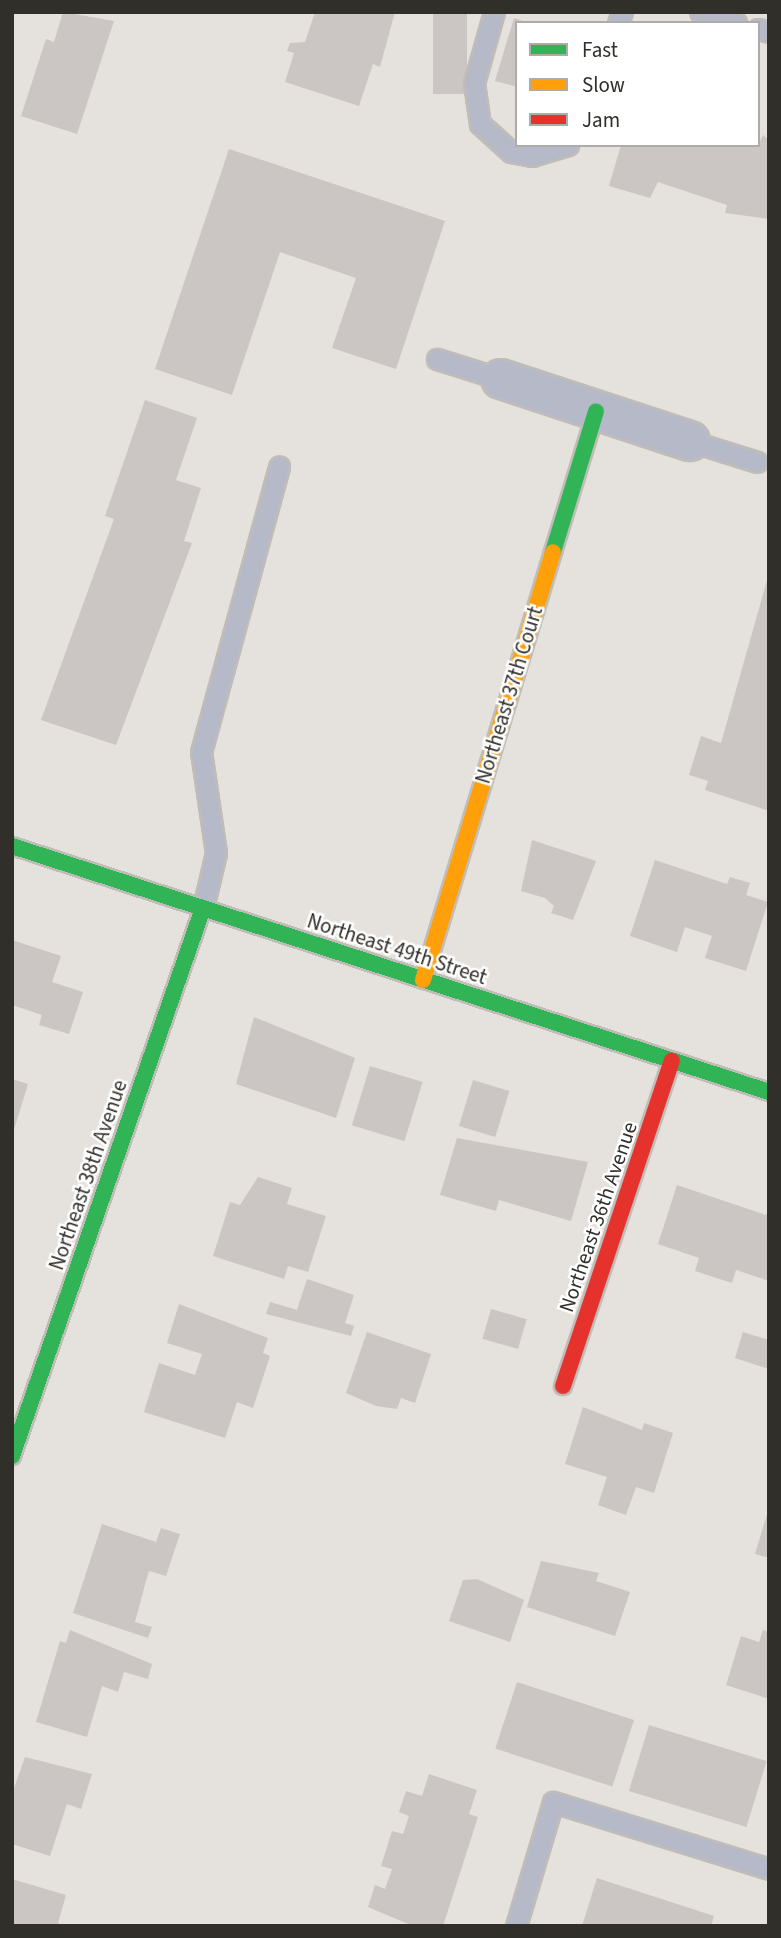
<!DOCTYPE html>
<style>
body{margin:0}
#map{position:relative;width:781px;height:1938px;overflow:hidden;background:#e5e1dc;font-family:"Source Sans 3",sans-serif}
div>[style]{position:absolute}
[style*='--x']{left:calc(var(--x)*1px);top:calc(var(--y)*1px);width:calc(var(--w)*1px);rotate:calc(var(--a)*1deg)}
.building>*{inset:0;background:#cbc6c3;transform-origin:0 0}
.roads{filter:drop-shadow(2px 0 #c0bdb9) drop-shadow(-2px 0 #c0bdb9) drop-shadow(0 2px #c0bdb9) drop-shadow(0 -2px #c0bdb9)}
.lane>*{height:19px;margin:-9.5px;padding:0 9.5px;transform-origin:9.5px;border-radius:9.5px;background:#b5b9c8}
.street>*{height:38px;margin:-19px;padding:0 19px;transform-origin:19px;border-radius:19px;background:#b5b9c8}
.fast>*{height:16px;margin:-8px;padding:0 8px;transform-origin:8px;border-radius:8px;background:#30b455}
.slow>*{height:16px;margin:-8px;padding:0 8px;transform-origin:8px;border-radius:8px;background:#ff9f0a}
.jam>*{height:16px;margin:-8px;padding:0 8px;transform-origin:8px;border-radius:8px;background:#e5322d}
span{translate:-50% -50%;white-space:nowrap;text-align:center;line-height:1.15;-webkit-text-stroke:5px #fff;paint-order:stroke}
.street-label{font-size:21px;color:#312f2a}
.frame{position:absolute;inset:0;border:14px solid #312f2a;pointer-events:none}
.legend{position:absolute;left:515px;top:21px;width:245px;height:126px;box-sizing:border-box;background:#fff;border:2px solid #adacaa;margin:0;padding:9px 12px;list-style:none;font-size:21px;color:#312f2a}
.legend li{display:flex;align-items:center;gap:14px;height:35px}
.legend b{width:35px;border:2px solid #adacaa}
</style>
<div id="map">
<div class="building">
<i style="clip-path:polygon(63px 12px,114px 21px,77px 134px,21px 116px,46px 39px,54px 42px)"></i>
<i style="clip-path:polygon(315px 12px,395px 12px,380px 67px,373px 64px,359px 106px,285px 82px,294px 53px,287px 51px,290px 43px,305px 42px)"></i>
<i style="left:433px;top:12px;width:34px;height:82px"></i>
<i style="clip-path:polygon(514px 18px,526px 22px,517px 23px,517px 87px,495px 81px)"></i>
<i style="clip-path:polygon(763px 135px,769px 140px,769px 219px,725px 213px,727px 205px,658px 182px,650px 198px,609px 186px,621px 145px,758px 145px)"></i>
<i style="clip-path:polygon(229px 149px,445px 221px,396px 369px,332px 348px,356px 278px,280px 252px,232px 395px,155px 369px)"></i>
<i style="clip-path:polygon(145px 400px,197px 418px,176px 480px,201px 488px,184px 541px,192px 543px,116px 745px,41px 720px,114px 519px,105px 516px)"></i>
<i style="clip-path:polygon(769px 573px,769px 811px,705px 790px,708px 781px,689px 775px,701px 736px,721px 743px)"></i>
<i style="clip-path:polygon(532px 840px,596px 861px,573px 920px,551px 913px,554px 906px,545px 898px,521px 891px)"></i>
<i style="clip-path:polygon(655px 860px,727px 884px,730px 877px,750px 883px,746px 895px,768px 902px,746px 971px,705px 958px,712px 936px,685px 927px,677px 952px,630px 936px)"></i>
<i style="clip-path:polygon(12px 940px,61px 956px,52px 982px,83px 992px,69px 1034px,39px 1025px,42px 1015px,12px 1005px)"></i>
<i style="clip-path:polygon(254px 1017px,355px 1058px,336px 1118px,236px 1084px)"></i>
<i style="left:370px;top:1066px;width:55px;height:62px;rotate:17deg"></i>
<i style="clip-path:polygon(12px 1079px,28px 1084px,13px 1133px,12px 1133px)"></i>
<i style="left:473px;top:1080px;width:38px;height:48px;rotate:17deg"></i>
<i style="clip-path:polygon(457px 1138px,588px 1162px,571px 1221px,499px 1200px,496px 1211px,440px 1195px)"></i>
<i style="clip-path:polygon(258px 1177px,292px 1188px,287px 1204px,326px 1216px,308px 1272px,288px 1266px,284px 1279px,213px 1256px,230px 1202px,240px 1205px)"></i>
<i style="clip-path:polygon(677px 1185px,766px 1215px,769px 1208px,769px 1281px,736px 1270px,732px 1283px,695px 1271px,699px 1258px,658px 1244px)"></i>
<i style="clip-path:polygon(307px 1279px,354px 1295px,345px 1323px,354px 1326px,351px 1336px,266px 1314px,270px 1302px,297px 1310px)"></i>
<i style="clip-path:polygon(179px 1304px,268px 1338px,263px 1353px,270px 1356px,253px 1408px,237px 1402px,225px 1438px,144px 1412px,159px 1363px,195px 1375px,202px 1354px,167px 1343px)"></i>
<i style="left:491px;top:1309px;width:37px;height:31px;rotate:16deg"></i>
<i style="clip-path:polygon(367px 1332px,431px 1354px,415px 1403px,401px 1398px,397px 1409px,376px 1406px,346px 1393px)"></i>
<i style="clip-path:polygon(743px 1332px,769px 1340px,769px 1369px,735px 1358px)"></i>
<i style="clip-path:polygon(583px 1407px,642px 1430px,644px 1423px,673px 1433px,654px 1493px,636px 1487px,626px 1515px,598px 1505px,607px 1477px,565px 1464px)"></i>
<i style="clip-path:polygon(768px 1511px,769px 1511px,769px 1558px,755px 1554px)"></i>
<i style="clip-path:polygon(102px 1524px,156px 1542px,161px 1528px,180px 1534px,166px 1576px,149px 1571px,146px 1581px,135px 1622px,152px 1627px,148px 1638px,73px 1613px)"></i>
<i style="clip-path:polygon(541px 1561px,599px 1573px,596px 1581px,630px 1592px,615px 1636px,527px 1607px)"></i>
<i style="clip-path:polygon(477px 1579px,524px 1600px,510px 1642px,449px 1621px,463px 1580px)"></i>
<i style="clip-path:polygon(70px 1630px,152px 1664px,148px 1679px,124px 1672px,118px 1692px,102px 1686px,87px 1737px,36px 1722px,60px 1641px,66px 1643px)"></i>
<i style="clip-path:polygon(763px 1630px,769px 1632px,769px 1699px,726px 1685px,741px 1636px,759px 1642px)"></i>
<i style="left:517px;top:1682px;width:123px;height:70px;rotate:18deg"></i>
<i style="left:649px;top:1725px;width:123px;height:69px;rotate:17deg"></i>
<i style="clip-path:polygon(25px 1757px,92px 1774px,81px 1809px,67px 1804px,50px 1856px,12px 1844px,12px 1794px)"></i>
<i style="clip-path:polygon(429px 1774px,477px 1790px,469px 1814px,478px 1817px,443px 1926px,413px 1926px,368px 1907px,375px 1885px,385px 1889px,392px 1869px,381px 1866px,392px 1831px,403px 1834px,409px 1816px,399px 1812px,406px 1791px,422px 1796px)"></i>
<i style="clip-path:polygon(597px 1878px,714px 1916px,711px 1926px,582px 1926px)"></i>
<i style="clip-path:polygon(12px 1879px,66px 1895px,58px 1923px,64px 1926px,12px 1926px)"></i>
</div>
<div class="roads">
<div class="lane">
<i style="--x:494;--y:12;--w:74;--a:105.7"></i>
<i style="--x:474;--y:83;--w:41;--a:81.7"></i>
<i style="--x:480;--y:124;--w:42;--a:42.1"></i>
<i style="--x:511;--y:152;--w:21;--a:11"></i>
<i style="--x:532;--y:156;--w:38;--a:-17"></i>
<i style="--x:700;--y:12;--w:38;--a:17"></i>
<i style="--x:618;--y:23;--w:12;--a:-70"></i>
<i style="--x:758;--y:29;--w:11;--a:15"></i>
<i style="--x:437;--y:359;--w:67;--a:17.4"></i>
<i style="--x:690;--y:441;--w:70;--a:17.4"></i>
<i style="--x:203;--y:908;--w:57;--a:-76.7"></i>
<i style="--x:216;--y:853;--w:102;--a:-98.4"></i>
<i style="--x:201;--y:752;--w:296;--a:-74.7"></i>
<i style="--x:516;--y:1926;--w:129;--a:-73.4"></i>
<i style="--x:553;--y:1802;--w:226;--a:17.2"></i>
</div>
<div class="street">
<i style="--x:501;--y:379;--w:199;--a:18.2"></i>
</div>
<div class="fast">
<i style="--x:553;--y:552;--w:147;--a:-73"></i>
<i style="--x:12;--y:846;--w:796;--a:18"></i>
<i style="--x:12;--y:1456;--w:580;--a:-70.78"></i>
</div>
<div class="slow">
<i style="--x:423;--y:980;--w:447;--a:-73.1"></i>
</div>
<div class="jam">
<i style="--x:563;--y:1386;--w:343;--a:-71.5"></i>
</div>
</div>
<div class="street-label">
<span style="left:509px;top:695px;rotate:-73deg">Northeast 37th Court</span>
<span style="left:397px;top:949px;rotate:18deg">Northeast 49th Street</span>
<span style="left:88px;top:1175px;rotate:-71deg">Northeast 38th Avenue</span>
<span style="left:598px;top:1217px;rotate:-71deg">Northeast 36th Avenue</span>
</div>
<div class="frame"></div>
<ul class="legend">
<li><b style="height:9px;background:#30b455"></b>Fast</li>
<li><b style="height:9px;background:#ff9f0a"></b>Slow</li>
<li><b style="height:9px;background:#e5322d"></b>Jam</li>
</ul>
</div>
